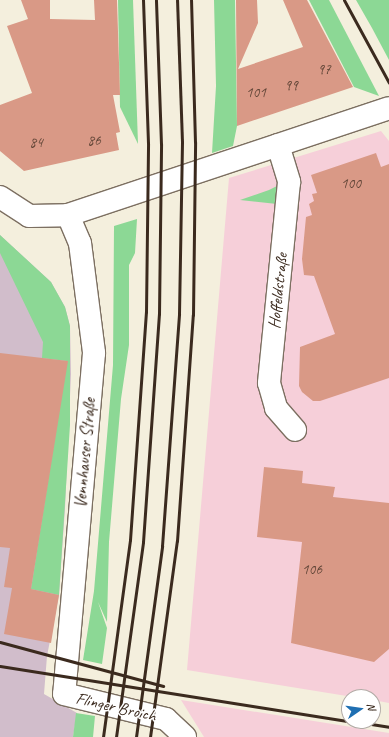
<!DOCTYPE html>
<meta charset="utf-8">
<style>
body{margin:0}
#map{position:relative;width:389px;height:737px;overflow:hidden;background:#f4efdd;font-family:Caveat,sans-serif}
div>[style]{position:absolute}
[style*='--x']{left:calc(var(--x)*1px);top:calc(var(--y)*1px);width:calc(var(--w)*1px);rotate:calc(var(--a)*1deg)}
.built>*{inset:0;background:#f6cfd9}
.industrial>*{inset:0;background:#d1bdcb}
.green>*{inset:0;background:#8cd895}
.building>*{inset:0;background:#d99986}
.roads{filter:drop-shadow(1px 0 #7c6f61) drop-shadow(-1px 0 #7c6f61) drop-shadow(0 1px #7c6f61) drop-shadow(0 -1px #7c6f61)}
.minor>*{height:22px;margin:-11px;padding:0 11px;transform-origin:11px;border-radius:11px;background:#fff}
.rail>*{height:3px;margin:-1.5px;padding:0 1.5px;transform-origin:1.5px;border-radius:1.5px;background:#3b2a1e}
span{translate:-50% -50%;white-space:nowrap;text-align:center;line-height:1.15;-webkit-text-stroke:3px #fff;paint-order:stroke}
.number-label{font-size:15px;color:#624638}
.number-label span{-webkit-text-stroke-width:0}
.street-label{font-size:17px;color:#3b2a1e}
.north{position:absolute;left:341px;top:689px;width:40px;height:40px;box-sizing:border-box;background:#fff;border:1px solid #b1aaa5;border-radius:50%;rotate:77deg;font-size:11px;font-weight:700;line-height:16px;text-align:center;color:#3b2a1e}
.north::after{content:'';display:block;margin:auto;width:14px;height:18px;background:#1f6fb2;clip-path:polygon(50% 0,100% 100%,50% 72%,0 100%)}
</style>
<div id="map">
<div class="built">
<i style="clip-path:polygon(381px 131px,389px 141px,389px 703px,373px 700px,373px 697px,353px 697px,187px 670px,229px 178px)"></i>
<i style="clip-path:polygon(181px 700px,389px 733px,389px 737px,204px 737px)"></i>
</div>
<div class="industrial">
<i style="clip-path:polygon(0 235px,51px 282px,65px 307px,70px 326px,71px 374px,65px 508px,59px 595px,47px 656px,44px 694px,77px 713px,73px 737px,0 737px)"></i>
</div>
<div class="green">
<i style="clip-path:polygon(118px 0,133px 0,138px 144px,120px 107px)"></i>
<i style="clip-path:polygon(214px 0,235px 0,237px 126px,233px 146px,212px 153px,216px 86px)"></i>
<i style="clip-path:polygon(309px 0,329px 0,379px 96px,354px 87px)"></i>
<i style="clip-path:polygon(356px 0,389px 0,389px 60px,372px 28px)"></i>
<i style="clip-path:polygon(277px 186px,277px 204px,240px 200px,269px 190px)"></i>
<i style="clip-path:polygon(137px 219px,135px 253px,129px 265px,129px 345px,121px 399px,109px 542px,107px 622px,98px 602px,107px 628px,102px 664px,83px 660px,94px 591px,113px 365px,114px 226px)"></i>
<i style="clip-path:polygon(0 235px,51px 282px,65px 307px,70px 326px,70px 425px,59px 595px,31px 589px,67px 361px,42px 358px,43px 342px,0 253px)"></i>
<i style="clip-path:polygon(76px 713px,95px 716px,93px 737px,73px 737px)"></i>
</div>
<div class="building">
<i style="clip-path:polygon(21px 0,50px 0,50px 19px,95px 20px,94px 0,117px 0,120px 95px,113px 95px,120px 132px,116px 133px,119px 150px,24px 171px,0 151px,0 105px,32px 93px,7px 26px,28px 19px)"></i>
<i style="clip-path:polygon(236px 0,257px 0,258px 23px,238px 69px,303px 47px,283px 0,307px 0,353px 87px,237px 126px)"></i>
<i style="clip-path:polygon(376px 153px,381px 167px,389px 164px,389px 378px,320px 401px,313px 401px,302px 392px,299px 386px,300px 347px,335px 334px,314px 276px,304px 275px,302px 259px,306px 217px,312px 215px,309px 204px,314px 201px,312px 194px,317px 193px,311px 175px)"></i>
<i style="clip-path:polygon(0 353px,68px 361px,31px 589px,59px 595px,51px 643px,4px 634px,12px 588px,4px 587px,10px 548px,0 547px)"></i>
<i style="clip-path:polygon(264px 467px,303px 471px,302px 483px,335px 487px,333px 497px,389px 503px,389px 649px,374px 662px,291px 643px,302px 542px,257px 537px)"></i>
</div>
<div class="roads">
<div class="minor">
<i style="--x:278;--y:145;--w:39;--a:73"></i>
<i style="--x:289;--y:182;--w:202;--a:95.7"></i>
<i style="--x:269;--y:383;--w:26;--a:74"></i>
<i style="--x:276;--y:408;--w:29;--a:49"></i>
<i style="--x:0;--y:197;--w:35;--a:33"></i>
<i style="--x:29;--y:216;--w:39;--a:-1"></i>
<i style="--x:68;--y:215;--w:338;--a:-18.4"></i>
<i style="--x:68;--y:215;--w:30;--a:67"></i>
<i style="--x:80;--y:243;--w:111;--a:82.7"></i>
<i style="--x:94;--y:353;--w:342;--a:95"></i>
<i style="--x:64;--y:694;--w:105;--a:13.8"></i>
<i style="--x:166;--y:719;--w:26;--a:43"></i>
</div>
</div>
<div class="rail">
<i style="--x:344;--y:0;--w:94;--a:61.5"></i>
<i style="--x:0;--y:642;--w:169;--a:15.1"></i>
<i style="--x:0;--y:666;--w:353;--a:9"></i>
<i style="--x:352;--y:721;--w:37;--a:9"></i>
<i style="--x:103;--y:737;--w:199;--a:-82.2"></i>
<i style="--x:130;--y:540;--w:229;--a:-86"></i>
<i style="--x:146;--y:312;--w:169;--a:-89.3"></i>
<i style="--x:148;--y:143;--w:143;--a:-92"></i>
<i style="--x:116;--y:737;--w:197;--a:-82.1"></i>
<i style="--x:143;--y:542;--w:229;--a:-86"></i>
<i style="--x:159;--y:314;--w:170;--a:-89.3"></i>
<i style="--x:161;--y:144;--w:144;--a:-92"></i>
<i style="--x:136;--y:737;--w:193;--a:-82.2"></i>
<i style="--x:162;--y:546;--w:233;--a:-85.8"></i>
<i style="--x:179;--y:314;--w:172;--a:-89"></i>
<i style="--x:182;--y:142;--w:142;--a:-92"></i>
<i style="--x:150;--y:737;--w:198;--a:-82.2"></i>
<i style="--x:177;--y:541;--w:227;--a:-86"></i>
<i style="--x:193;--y:315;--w:173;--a:-89.3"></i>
<i style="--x:195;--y:142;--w:142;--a:-91.6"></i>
</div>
<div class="number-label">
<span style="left:324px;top:70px">97</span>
<span style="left:291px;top:86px">99</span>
<span style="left:256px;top:93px">101</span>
<span style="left:94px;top:141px">86</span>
<span style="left:36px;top:143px">84</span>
<span style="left:351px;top:184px">100</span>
<span style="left:312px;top:570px">106</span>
</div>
<div class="street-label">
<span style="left:278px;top:291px;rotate:-84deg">Hoffeldstraße</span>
<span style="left:85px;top:453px;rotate:-85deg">Vennhauser Straße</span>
<span style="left:116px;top:707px;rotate:13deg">Flinger Broich</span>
</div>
<div class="north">N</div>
</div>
